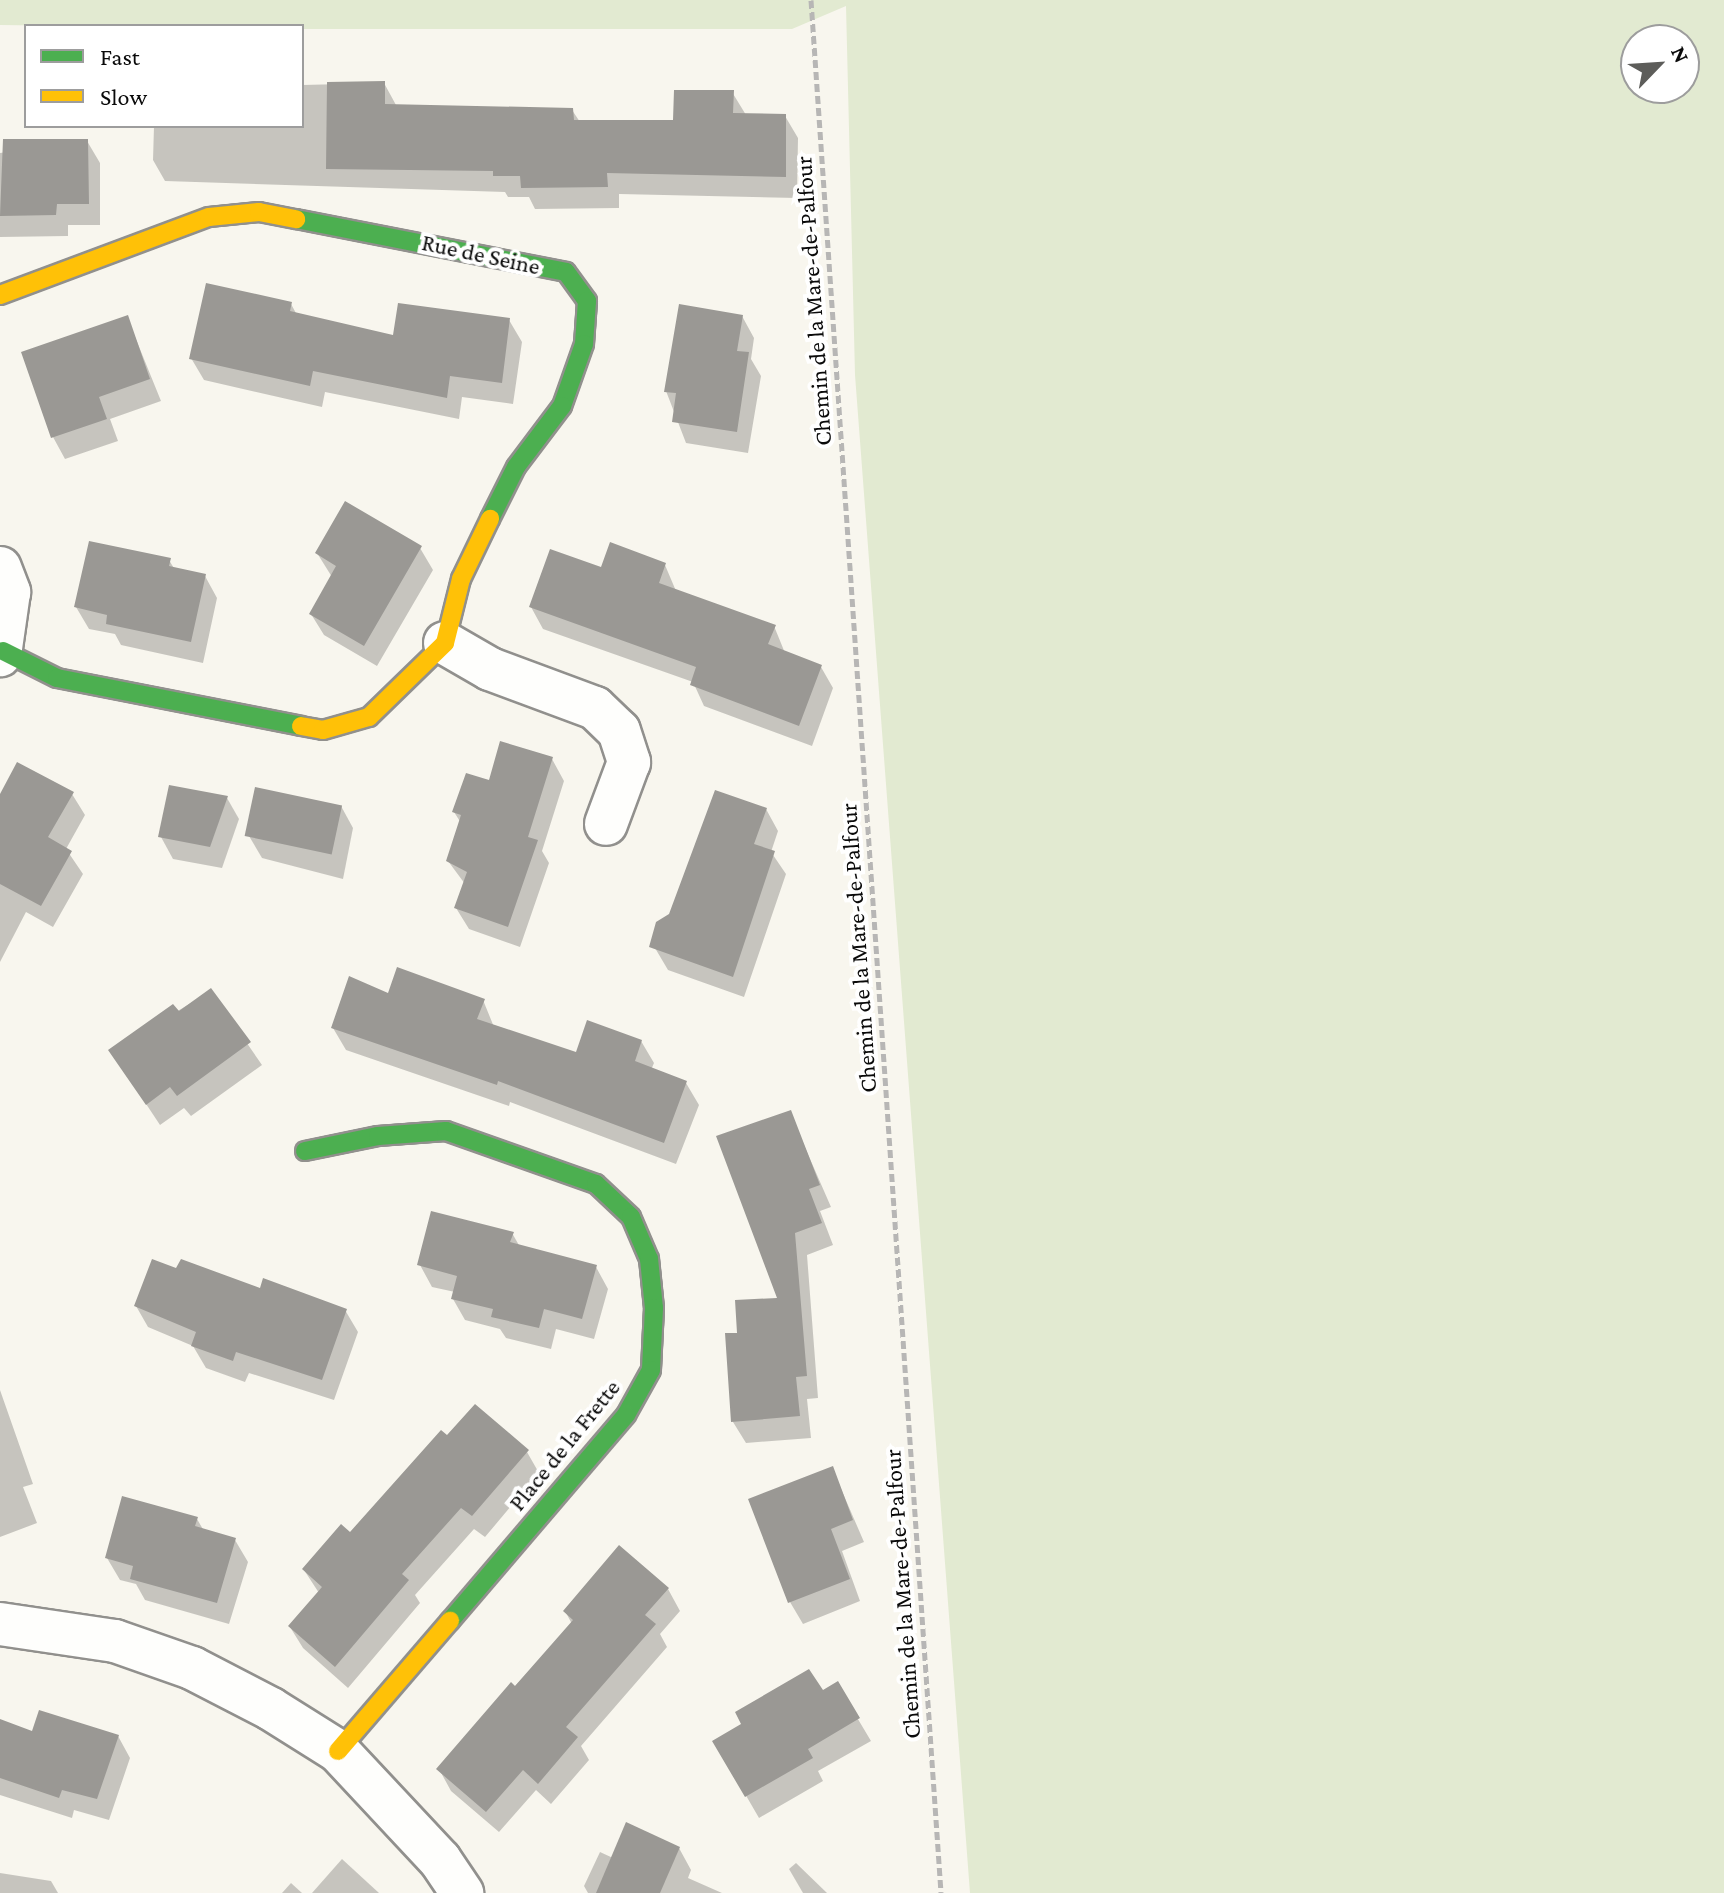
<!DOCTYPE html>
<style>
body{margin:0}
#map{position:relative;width:1724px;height:1893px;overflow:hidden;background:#f8f6ee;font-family:"Crimson Pro",serif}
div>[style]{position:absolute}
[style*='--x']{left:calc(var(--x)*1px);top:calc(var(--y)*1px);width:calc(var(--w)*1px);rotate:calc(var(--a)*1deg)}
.green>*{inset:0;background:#e2ead1}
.shadow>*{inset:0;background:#0003}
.building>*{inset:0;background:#9a9894;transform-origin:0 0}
.path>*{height:5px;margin-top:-2.5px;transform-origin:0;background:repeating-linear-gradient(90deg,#b7b6b5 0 8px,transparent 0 12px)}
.roads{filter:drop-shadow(2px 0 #91908d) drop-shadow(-2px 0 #91908d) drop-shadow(0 2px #91908d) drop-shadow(0 -2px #91908d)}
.street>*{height:42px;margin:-21px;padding:0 21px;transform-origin:21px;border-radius:21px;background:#fefefc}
.fast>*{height:18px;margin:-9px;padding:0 9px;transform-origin:9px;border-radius:9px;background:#4caf50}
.slow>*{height:18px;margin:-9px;padding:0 9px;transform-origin:9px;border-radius:9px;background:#ffc107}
span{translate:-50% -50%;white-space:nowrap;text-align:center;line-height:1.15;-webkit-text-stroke:8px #fff;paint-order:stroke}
.street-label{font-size:24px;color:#0a0a0a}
.legend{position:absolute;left:24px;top:24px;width:280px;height:104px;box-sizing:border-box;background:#fff;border:2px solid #9d9d9d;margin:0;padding:10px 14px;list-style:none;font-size:24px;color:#0a0a0a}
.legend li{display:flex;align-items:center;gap:16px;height:40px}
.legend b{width:40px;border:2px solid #9d9d9d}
.north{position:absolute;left:1620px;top:24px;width:80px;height:80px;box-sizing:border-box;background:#fff;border:2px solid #9d9d9d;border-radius:50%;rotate:65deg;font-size:22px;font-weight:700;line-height:32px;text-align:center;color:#0a0a0a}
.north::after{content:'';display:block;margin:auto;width:28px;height:36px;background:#5d5d5a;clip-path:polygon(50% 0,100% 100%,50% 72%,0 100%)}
</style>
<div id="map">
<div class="green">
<i style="clip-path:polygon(evenodd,0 0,1724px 0,1724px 1893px,970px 1893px,855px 375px,846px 6px,792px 29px,302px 29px,0 25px,0 0,1636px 40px,1684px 40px,1684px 88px,1636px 88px,1636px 40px)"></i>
</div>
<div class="shadow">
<i style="clip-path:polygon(384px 83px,396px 105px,572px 110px,580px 122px,675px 122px,732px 92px,746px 115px,785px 116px,798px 138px,797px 198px,619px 194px,619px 208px,535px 209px,529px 197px,508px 197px,505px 192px,165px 181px,153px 160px,154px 126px,302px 126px,302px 85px)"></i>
<i style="clip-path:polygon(87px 141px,100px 163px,100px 225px,68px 225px,68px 236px,0 237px,0 153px)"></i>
<i style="clip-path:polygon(291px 304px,297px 315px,395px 338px,509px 320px,522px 342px,513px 404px,462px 397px,459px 419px,325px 392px,322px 407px,204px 380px,191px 358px)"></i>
<i style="clip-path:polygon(742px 316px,754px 338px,751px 359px,761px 376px,748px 453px,686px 443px,666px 391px)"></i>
<i style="clip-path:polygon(127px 317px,161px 401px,110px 419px,118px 441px,65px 459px,53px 437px)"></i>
<i style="clip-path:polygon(420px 548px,433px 570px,377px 666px,324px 635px,311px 614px,332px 577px,317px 553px)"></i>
<i style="clip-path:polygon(169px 560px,175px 570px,205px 576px,217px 598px,203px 663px,121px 645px,115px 634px,89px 629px,76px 607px)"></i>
<i style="clip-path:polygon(665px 565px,676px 591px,774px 626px,785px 653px,821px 667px,833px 688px,812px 746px,704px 706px,693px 682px,543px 629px,531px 607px,603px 569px)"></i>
<i style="clip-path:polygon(552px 759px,564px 781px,542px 851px,549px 863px,520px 947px,469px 929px,456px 908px,465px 884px,448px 861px,461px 823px,454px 812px)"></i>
<i style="clip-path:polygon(72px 794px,85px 815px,66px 849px,83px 874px,53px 927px,26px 912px,0 962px,0 798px)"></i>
<i style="clip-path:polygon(227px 798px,239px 819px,222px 868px,173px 859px,161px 837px)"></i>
<i style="clip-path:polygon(341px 806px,353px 828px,343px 879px,262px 858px,249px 836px)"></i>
<i style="clip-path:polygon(766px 809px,778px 831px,771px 852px,786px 874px,744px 997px,668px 970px,655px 948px,670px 916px)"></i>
<i style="clip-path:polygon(211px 991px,262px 1065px,191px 1116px,184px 1108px,160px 1125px,111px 1051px)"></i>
<i style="clip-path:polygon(483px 1000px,494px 1027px,577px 1054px,641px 1041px,654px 1063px,651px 1070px,686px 1083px,699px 1105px,676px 1164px,510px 1102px,509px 1106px,346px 1050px,333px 1028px)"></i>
<i style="clip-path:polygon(790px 1113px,831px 1207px,820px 1211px,833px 1245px,807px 1255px,818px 1398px,807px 1399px,811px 1438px,746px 1443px,733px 1422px,740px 1335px,780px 1300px)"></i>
<i style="clip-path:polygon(512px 1233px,520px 1247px,596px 1267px,608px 1289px,594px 1339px,556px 1329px,551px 1349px,506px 1338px,500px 1329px,465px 1320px,453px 1299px,455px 1292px,432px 1287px,420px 1265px)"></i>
<i style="clip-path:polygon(177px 1270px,345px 1310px,358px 1332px,334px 1400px,249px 1373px,245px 1382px,206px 1368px,193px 1346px,148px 1327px,136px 1306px)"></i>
<i style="clip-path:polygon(0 1390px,33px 1484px,23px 1487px,37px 1523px,0 1537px)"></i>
<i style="clip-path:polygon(527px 1452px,539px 1473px,485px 1537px,474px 1529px,415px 1595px,420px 1603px,348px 1688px,303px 1648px,290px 1627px,319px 1593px,304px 1570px,350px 1535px)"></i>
<i style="clip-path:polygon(832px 1468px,864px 1542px,842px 1551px,860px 1601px,803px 1624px,790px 1602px)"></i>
<i style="clip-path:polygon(197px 1519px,204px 1531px,235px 1540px,248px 1562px,229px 1624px,145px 1600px,136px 1584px,120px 1580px,107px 1558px)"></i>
<i style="clip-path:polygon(668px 1589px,680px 1611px,660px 1634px,667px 1647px,581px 1746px,589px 1760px,551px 1804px,536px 1790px,499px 1832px,451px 1791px,439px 1769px,572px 1624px,565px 1611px)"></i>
<i style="clip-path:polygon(837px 1684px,871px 1741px,818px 1771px,823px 1781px,759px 1818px,715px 1742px)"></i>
<i style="clip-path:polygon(0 1721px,33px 1733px,118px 1736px,130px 1758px,109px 1820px,74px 1810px,72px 1818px,0 1795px)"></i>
<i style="clip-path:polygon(679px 1848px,691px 1870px,688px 1878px,722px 1893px,588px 1893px,584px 1886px,600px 1852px,613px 1858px)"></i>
<i style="clip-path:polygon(342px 1859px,379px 1893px,312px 1893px)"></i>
<i style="clip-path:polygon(796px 1863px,827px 1893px,803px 1893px,789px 1869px)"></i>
<i style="clip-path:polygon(0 1873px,51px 1881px,58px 1893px,0 1893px)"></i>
<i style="clip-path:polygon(291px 1883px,302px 1893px,282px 1893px)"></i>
</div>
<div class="building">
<i style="clip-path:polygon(385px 81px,385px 104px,573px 108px,574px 120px,673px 120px,674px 90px,734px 90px,733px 113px,786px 114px,786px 177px,607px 173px,608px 187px,521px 188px,520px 176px,493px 176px,493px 171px,326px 169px,327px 82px)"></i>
<i style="clip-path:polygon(3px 139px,88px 139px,89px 204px,57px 204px,56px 215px,0 216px)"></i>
<i style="clip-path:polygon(206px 283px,292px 302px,290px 311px,393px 335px,398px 303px,510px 318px,502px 383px,450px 376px,447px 398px,313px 371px,310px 386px,189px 359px)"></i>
<i style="clip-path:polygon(679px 304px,743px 315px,737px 351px,749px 352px,737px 432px,672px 422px,676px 393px,664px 392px)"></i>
<i style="clip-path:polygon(128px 315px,150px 379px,99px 397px,107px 419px,51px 438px,21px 352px)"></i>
<i style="clip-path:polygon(345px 501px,422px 546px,364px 646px,309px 614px,336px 566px,315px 553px)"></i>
<i style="clip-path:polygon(89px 541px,171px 558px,169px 566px,206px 574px,191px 642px,106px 624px,107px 615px,74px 607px)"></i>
<i style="clip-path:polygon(610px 542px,666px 563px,659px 583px,776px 625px,768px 644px,822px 665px,799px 726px,690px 685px,696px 667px,529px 607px,550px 549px,601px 567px)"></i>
<i style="clip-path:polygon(500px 741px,553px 757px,528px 837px,538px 840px,508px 927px,454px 908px,467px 872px,446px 861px,461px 815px,452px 812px,466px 773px,489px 780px)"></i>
<i style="clip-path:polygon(17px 762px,74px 792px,48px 837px,72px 851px,41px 906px,0 884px,0 794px)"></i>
<i style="clip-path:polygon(169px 785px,228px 796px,210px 847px,158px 837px)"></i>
<i style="left:255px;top:787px;width:89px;height:50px;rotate:12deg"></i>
<i style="clip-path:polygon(715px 790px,767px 808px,754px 844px,775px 851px,733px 977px,649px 947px,656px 922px,669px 914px)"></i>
<i style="clip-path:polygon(397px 967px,485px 999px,477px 1019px,576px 1052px,587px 1020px,642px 1040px,635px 1061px,687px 1081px,664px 1143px,498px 1081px,497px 1085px,331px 1028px,349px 976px,388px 993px)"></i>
<i style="clip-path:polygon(211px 988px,251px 1042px,177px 1096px,170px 1087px,146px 1105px,108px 1050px,173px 1004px,179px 1011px)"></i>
<i style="clip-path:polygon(791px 1110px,820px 1185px,809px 1189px,822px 1223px,795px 1233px,807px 1376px,796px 1377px,800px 1416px,731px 1422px,725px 1333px,737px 1333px,735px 1300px,777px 1298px,716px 1136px)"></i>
<i style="clip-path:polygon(431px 1211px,514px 1232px,510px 1242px,597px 1265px,582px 1319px,544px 1309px,539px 1328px,491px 1317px,493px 1309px,451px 1299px,457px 1276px,417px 1265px)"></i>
<i style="clip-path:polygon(152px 1259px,176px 1268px,181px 1259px,260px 1288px,263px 1278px,347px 1309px,322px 1380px,236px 1352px,233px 1361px,191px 1346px,196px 1332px,134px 1306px)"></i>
<i style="clip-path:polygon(475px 1404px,529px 1450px,472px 1516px,461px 1508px,402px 1574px,409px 1580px,335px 1667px,288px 1626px,322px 1587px,302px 1569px,341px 1524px,350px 1532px,441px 1430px,447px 1435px)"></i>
<i style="clip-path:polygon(833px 1466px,853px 1520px,831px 1529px,850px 1579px,788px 1603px,748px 1499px)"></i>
<i style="clip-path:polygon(122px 1496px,198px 1517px,195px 1526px,236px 1538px,217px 1603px,130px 1579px,133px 1566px,105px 1558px)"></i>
<i style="clip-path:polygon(619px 1545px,669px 1588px,645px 1615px,656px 1624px,566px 1727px,578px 1737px,538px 1784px,523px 1770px,486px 1812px,436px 1769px,511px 1682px,515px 1686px,573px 1620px,563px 1611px)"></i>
<i style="clip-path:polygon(809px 1669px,823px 1690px,838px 1681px,860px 1718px,808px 1749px,813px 1758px,745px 1797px,712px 1741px,741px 1724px,735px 1712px)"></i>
<i style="clip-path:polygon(39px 1710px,119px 1735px,97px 1799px,62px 1790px,59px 1798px,0 1778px,0 1719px,32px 1731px)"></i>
<i style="clip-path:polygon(626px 1822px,680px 1847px,660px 1893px,596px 1893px)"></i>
</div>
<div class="path">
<i style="--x:811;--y:0;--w:1897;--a:86.07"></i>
</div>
<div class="roads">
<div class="street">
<i style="--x:0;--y:568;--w:26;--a:69"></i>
<i style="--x:9;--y:592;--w:64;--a:98.1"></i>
<i style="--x:445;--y:643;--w:52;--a:30"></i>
<i style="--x:490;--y:669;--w:112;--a:20.4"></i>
<i style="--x:595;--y:708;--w:33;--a:44"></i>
<i style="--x:619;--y:731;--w:33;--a:72"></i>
<i style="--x:629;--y:762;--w:66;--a:110.4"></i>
<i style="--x:0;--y:1624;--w:116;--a:8.4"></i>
<i style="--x:115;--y:1641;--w:82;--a:19.3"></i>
<i style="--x:192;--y:1668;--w:89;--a:27.4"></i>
<i style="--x:271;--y:1709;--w:79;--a:32.1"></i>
<i style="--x:338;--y:1751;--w:149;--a:46.9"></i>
<i style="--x:440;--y:1860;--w:40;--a:56"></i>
</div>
<div class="fast">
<i style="--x:296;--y:219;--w:275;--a:11.1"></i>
<i style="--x:566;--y:272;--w:36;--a:54"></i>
<i style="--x:587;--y:301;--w:43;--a:94"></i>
<i style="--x:584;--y:344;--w:66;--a:109.5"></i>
<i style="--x:562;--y:406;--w:76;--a:127"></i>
<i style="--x:516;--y:467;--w:58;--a:116.6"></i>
<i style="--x:3;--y:651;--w:60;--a:26.6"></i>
<i style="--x:57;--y:678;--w:249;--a:11.1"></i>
<i style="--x:305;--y:1151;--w:75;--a:-11.6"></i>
<i style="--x:378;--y:1136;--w:68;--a:-4.2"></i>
<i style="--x:446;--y:1131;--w:159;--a:19.5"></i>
<i style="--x:596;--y:1184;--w:48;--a:43.3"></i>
<i style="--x:631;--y:1217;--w:46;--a:66.8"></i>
<i style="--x:649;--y:1259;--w:49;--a:84.2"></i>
<i style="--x:654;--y:1308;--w:62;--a:92.8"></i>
<i style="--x:651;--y:1370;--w:51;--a:119.1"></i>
<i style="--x:626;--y:1415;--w:271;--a:130.5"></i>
</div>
<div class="slow">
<i style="--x:0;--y:295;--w:223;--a:-20.5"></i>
<i style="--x:209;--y:217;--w:50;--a:-5.7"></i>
<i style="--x:259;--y:212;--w:38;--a:11"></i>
<i style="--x:301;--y:726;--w:22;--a:10"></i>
<i style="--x:323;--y:730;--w:48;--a:-15.8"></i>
<i style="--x:369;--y:717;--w:106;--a:-44.2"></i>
<i style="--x:445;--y:643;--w:66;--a:-76"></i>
<i style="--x:461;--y:579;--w:67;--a:-64.2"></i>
<i style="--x:338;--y:1751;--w:172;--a:-49.3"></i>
</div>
</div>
<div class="street-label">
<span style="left:481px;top:254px;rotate:12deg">Rue de Seine</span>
<span style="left:813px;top:301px;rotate:-94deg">Chemin de la Mare-de-Palfour</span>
<span style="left:858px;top:948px;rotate:-94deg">Chemin de la Mare-de-Palfour</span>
<span style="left:564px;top:1445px;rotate:-51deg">Place de la Frette</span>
<span style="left:902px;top:1594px;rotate:-94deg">Chemin de la Mare-de-Palfour</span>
</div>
<ul class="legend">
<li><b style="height:10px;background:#4caf50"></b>Fast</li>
<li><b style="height:10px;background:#ffc107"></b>Slow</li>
</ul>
<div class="north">N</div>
</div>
